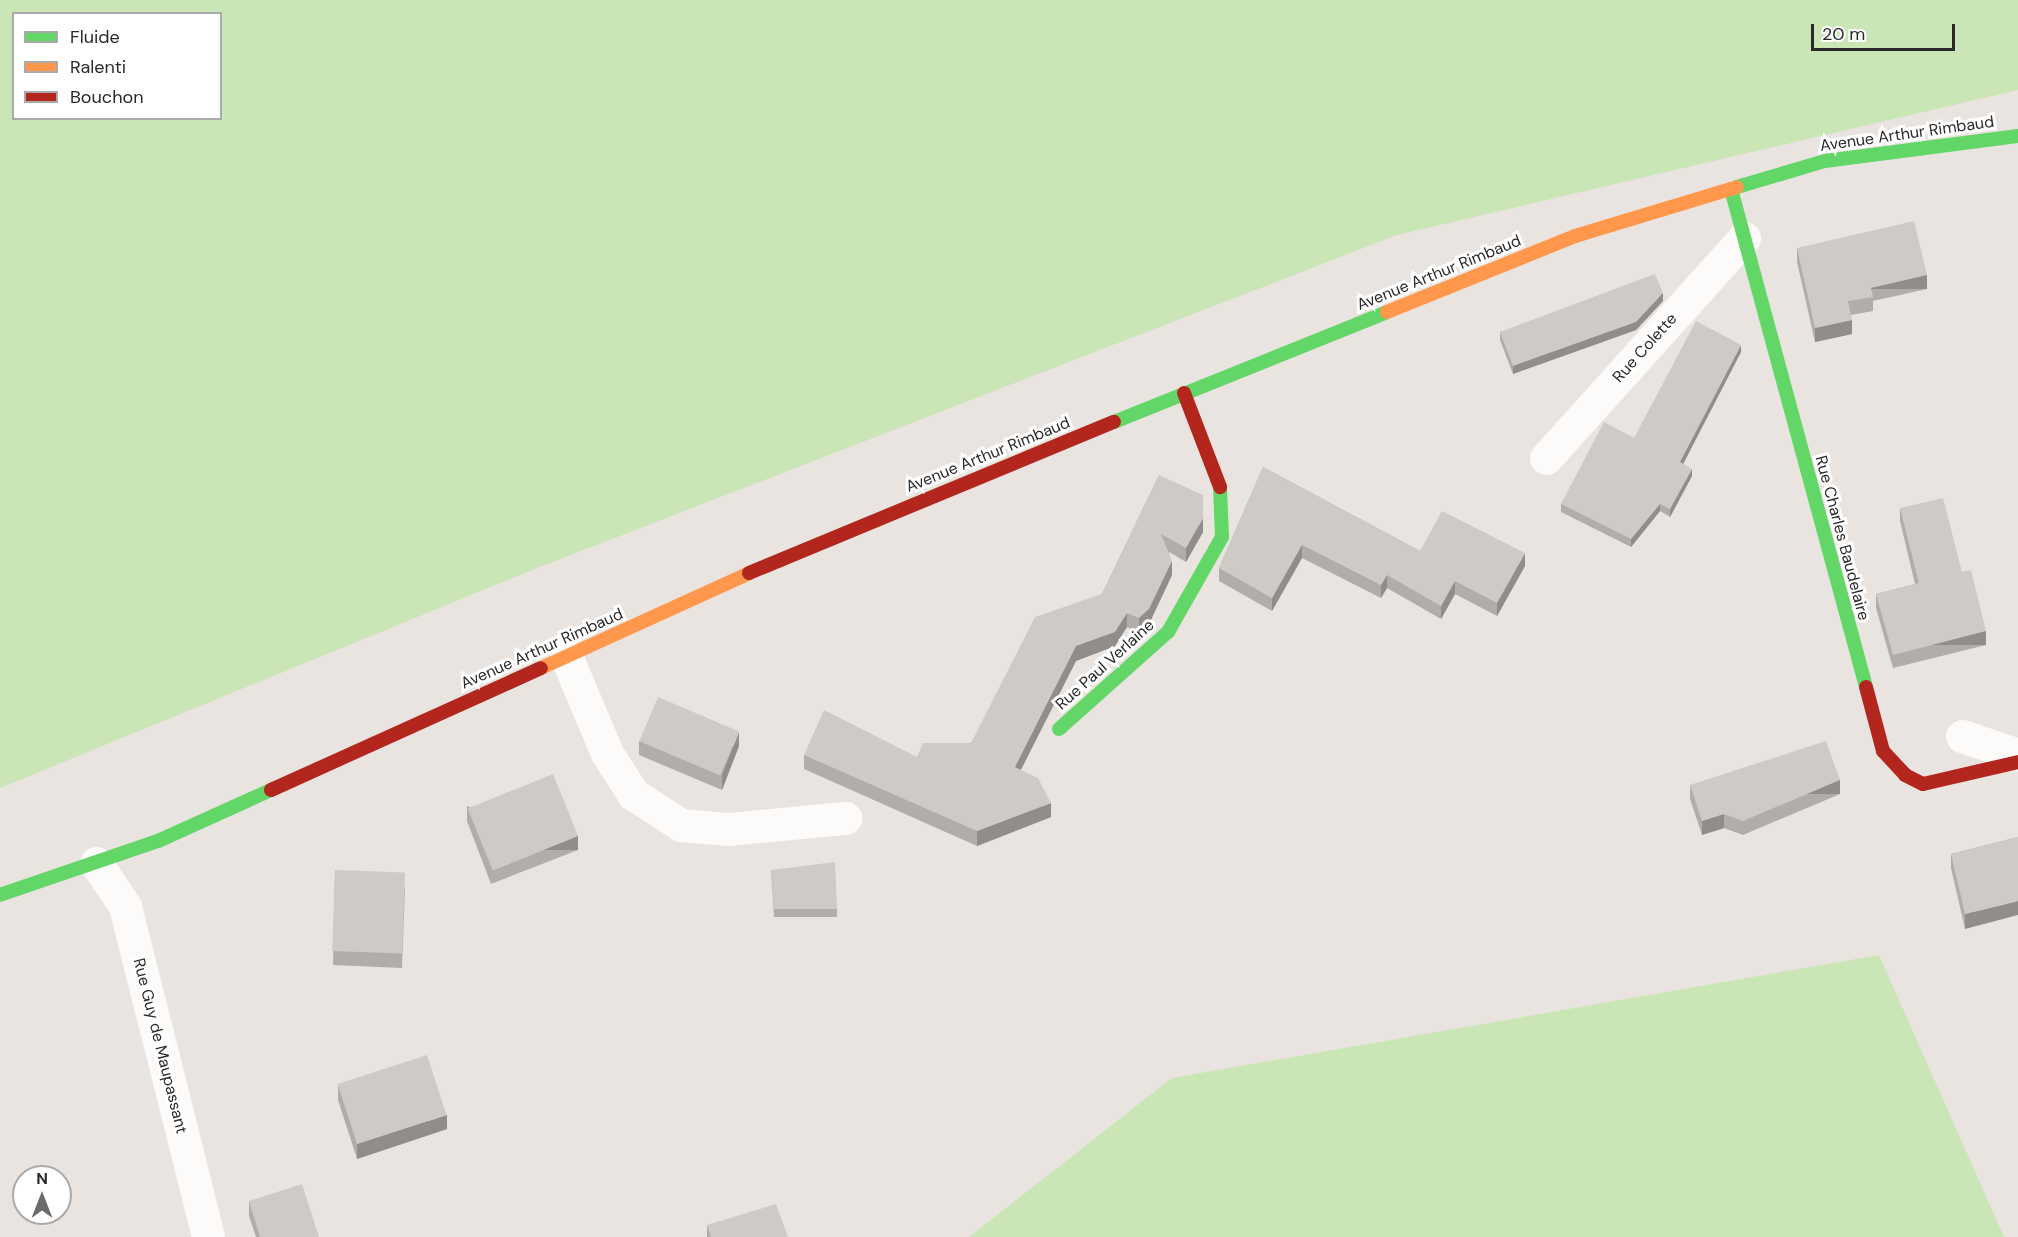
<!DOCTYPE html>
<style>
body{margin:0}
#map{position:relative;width:2018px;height:1237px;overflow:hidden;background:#e9e4df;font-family:"DM Sans",sans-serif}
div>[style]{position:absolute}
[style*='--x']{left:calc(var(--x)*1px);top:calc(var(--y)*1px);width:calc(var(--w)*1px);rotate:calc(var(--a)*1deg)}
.green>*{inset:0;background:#cae5b6}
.street>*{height:33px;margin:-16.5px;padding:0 16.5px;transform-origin:16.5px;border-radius:16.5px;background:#fcfbfa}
.fast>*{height:14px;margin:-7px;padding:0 7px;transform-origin:7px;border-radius:7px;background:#63d668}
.slow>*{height:14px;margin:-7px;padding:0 7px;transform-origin:7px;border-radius:7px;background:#ff974d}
.jam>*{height:14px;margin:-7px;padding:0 7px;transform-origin:7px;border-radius:7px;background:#b3261e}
.wall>*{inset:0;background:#b1aeaa}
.shaded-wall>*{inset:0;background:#908d8b;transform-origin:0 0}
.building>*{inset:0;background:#cecac6;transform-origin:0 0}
span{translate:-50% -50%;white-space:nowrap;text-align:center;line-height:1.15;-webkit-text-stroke:6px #fff;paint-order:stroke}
.street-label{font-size:16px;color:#2a2a2a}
.legend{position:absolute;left:12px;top:12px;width:210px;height:108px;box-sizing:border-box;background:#fff;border:2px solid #aaa;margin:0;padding:8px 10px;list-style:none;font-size:18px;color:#2a2a2a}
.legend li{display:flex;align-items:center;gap:12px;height:30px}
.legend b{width:30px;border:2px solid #aaa}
.north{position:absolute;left:12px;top:1165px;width:60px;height:60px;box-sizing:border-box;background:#fff;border:2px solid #aaa;border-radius:50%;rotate:0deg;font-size:16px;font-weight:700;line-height:24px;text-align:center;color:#2a2a2a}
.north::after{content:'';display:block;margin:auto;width:21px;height:27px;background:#6d6b69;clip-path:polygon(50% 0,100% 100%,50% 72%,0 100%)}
.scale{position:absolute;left:1811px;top:24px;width:144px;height:27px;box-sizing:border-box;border:3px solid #2a2a2a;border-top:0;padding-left:8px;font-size:18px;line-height:21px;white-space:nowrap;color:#2a2a2a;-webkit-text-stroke:4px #fff;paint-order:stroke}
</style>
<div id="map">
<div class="green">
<i style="clip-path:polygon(evenodd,0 0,2018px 0,2018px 90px,1397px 235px,532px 570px,0 788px,0 0,14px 14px,220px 14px,220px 118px,14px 118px,14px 14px)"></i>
<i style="clip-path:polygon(1879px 955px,2004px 1237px,969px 1237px,1172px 1078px)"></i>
</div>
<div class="street">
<i style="--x:1546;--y:458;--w:296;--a:-48"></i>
<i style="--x:566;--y:656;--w:105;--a:67.1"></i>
<i style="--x:607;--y:753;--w:49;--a:57.6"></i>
<i style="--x:633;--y:794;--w:57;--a:32.9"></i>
<i style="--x:681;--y:825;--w:47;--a:4.9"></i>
<i style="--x:728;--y:829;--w:118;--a:-5.4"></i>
<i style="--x:1962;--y:736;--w:59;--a:18.7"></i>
<i style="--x:96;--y:863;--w:52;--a:56"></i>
<i style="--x:125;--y:906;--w:341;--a:75.9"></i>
</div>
<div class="fast">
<i style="--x:1737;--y:187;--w:92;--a:-16.5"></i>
<i style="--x:1825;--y:161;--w:195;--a:-7.4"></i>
<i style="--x:1731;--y:189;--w:516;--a:74.83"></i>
<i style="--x:1114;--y:422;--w:294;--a:-21.9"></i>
<i style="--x:1059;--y:729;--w:146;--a:-41.7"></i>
<i style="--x:1168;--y:632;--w:109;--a:-60.4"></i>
<i style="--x:1222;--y:537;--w:50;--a:-92.3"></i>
<i style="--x:0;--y:895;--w:167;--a:-18.9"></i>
<i style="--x:158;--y:841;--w:124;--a:-24.3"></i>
</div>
<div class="slow">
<i style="--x:1387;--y:312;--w:203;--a:-22"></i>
<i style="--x:1575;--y:236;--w:169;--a:-16.8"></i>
<i style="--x:541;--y:668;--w:229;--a:-24.5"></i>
</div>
<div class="jam">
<i style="--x:1184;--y:393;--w:101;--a:69"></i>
<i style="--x:749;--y:573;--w:395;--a:-22.5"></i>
<i style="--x:1866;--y:687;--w:66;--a:75.1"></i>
<i style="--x:1883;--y:751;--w:33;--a:47"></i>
<i style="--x:1905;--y:775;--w:20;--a:27"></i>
<i style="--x:1923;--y:784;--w:98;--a:-13"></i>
<i style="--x:271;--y:790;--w:296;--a:-24.3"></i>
</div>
<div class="wall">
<i style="clip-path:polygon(1797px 248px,1927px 289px,1873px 301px,1873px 311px,1851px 315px,1852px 334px,1815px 342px,1797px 262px)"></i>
<i style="clip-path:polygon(1663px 301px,1636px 330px,1513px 374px,1500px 340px,1500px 332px)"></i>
<i style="clip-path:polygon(1741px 352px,1683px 464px,1692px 476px,1670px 517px,1660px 511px,1631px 547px,1561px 512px,1561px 504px,1634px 438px)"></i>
<i style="clip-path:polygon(1263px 467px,1420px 551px,1525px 566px,1497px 616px,1455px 594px,1441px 619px,1387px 588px,1381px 598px,1302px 558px,1272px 611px,1219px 581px,1219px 568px)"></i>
<i style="clip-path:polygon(1159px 475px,1203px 532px,1186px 562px,1169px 552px,1172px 575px,1149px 624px,1139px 633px,1127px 627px,1115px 646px,1076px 661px,1021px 770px,1051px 817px,977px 846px,804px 769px,804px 755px,917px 757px,971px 743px,1102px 594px)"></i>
<i style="clip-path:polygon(1900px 508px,1962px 572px,1986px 645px,1893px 668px,1876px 608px,1876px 594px,1915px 584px,1900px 521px)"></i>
<i style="clip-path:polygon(639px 741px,739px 746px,722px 790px,639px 755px)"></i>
<i style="clip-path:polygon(1690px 785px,1840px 794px,1743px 835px,1724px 828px,1702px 835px,1690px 799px)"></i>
<i style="clip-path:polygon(467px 806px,578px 850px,491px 884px,467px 821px)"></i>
<i style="clip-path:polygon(2018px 837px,1965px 929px,1951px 868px,1951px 854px)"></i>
<i style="clip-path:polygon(335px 870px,405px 887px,402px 968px,333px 965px)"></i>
<i style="clip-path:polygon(771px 870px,837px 909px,837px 917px,774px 917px)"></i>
<i style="clip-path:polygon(338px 1085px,447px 1129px,357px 1159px,338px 1100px)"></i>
<i style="clip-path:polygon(249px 1201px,319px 1237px,256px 1237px,249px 1216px)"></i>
<i style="clip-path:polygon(707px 1225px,788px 1237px,707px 1237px)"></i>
</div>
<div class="shaded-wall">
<i style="left:1927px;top:275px;width:14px;height:57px;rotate:90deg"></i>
<i style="clip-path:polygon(1663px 293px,1663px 301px,1636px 330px,1513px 374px,1513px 366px)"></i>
<i style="clip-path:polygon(1852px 320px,1852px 334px,1815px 342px,1815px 328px)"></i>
<i style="clip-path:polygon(1741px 345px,1741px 352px,1680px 470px,1680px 462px)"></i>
<i style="clip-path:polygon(1692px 469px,1692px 476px,1670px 517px,1670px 509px)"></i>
<i style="clip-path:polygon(1660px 504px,1660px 511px,1631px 547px,1631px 539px)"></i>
<i style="clip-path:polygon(1203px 518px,1203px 532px,1186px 562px,1186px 548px)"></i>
<i style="clip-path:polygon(1302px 545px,1302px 558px,1272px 611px,1272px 598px)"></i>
<i style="clip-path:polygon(1525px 553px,1525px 566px,1497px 616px,1497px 603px)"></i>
<i style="clip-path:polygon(1172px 561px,1172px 575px,1149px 624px,1139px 633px,1139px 618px)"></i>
<i style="clip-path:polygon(1387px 575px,1387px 588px,1381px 598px,1381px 585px)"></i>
<i style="clip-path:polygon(1455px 581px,1455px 594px,1441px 619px,1441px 606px)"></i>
<i style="clip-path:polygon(1127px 613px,1127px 627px,1115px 646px,1076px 661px,1015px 781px,1015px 767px,1076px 646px)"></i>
<i style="left:1986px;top:631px;width:14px;height:96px;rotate:90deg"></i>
<i style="clip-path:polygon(739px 732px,739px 746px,722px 790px,722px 775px)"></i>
<i style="left:1840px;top:780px;width:14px;height:105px;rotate:90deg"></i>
<i style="clip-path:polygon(1051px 803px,1051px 817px,977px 846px,977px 831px)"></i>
<i style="clip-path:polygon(1724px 814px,1724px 828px,1702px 835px,1702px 821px)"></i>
<i style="left:578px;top:836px;width:14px;height:93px;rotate:90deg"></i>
<i style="clip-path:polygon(2018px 901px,2018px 915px,1965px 929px,1965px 914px)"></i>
<i style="clip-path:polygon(447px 1115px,447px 1129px,357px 1159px,357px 1144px)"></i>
</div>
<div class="building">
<i style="clip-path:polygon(1914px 221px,1927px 275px,1871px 288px,1873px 297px,1848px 301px,1852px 320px,1815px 328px,1797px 248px)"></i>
<i style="clip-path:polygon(1655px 274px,1663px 293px,1636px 322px,1513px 366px,1500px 332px)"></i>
<i style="clip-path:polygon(1696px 321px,1741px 345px,1680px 462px,1692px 469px,1670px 509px,1660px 504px,1631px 539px,1561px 504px,1604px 422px,1634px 438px)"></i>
<i style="clip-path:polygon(1263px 467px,1420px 551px,1442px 511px,1525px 553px,1497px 603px,1455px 581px,1441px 606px,1387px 575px,1381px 585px,1302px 545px,1272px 598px,1219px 568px)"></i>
<i style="clip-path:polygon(1159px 475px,1203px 495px,1203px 518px,1186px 548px,1161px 534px,1172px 561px,1149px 609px,1139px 618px,1127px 613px,1115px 632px,1076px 646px,1015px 767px,1038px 778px,1051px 803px,977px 831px,804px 755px,824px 710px,917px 757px,923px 743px,971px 743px,1035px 617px,1102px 594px)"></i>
<i style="clip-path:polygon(1943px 498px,1962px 572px,1971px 570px,1986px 631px,1893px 655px,1876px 594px,1919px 583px,1900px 508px)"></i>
<i style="left:658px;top:697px;width:88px;height:48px;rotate:23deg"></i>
<i style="clip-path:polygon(1826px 741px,1840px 780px,1743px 821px,1724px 814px,1702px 821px,1690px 785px)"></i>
<i style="left:553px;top:774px;width:67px;height:92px;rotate:68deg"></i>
<i style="clip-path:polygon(2018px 837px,2018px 901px,1965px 914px,1951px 854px)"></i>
<i style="clip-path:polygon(835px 862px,837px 909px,774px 909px,771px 870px)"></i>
<i style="left:335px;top:870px;width:70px;height:81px;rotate:2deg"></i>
<i style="left:427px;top:1055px;width:63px;height:94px;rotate:72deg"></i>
<i style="clip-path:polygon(302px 1184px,319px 1237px,260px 1237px,249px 1201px)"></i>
<i style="clip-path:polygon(776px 1204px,788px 1237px,711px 1237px,707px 1225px)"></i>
</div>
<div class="street-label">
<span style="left:1907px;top:134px;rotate:-8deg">Avenue Arthur Rimbaud</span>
<span style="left:1439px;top:273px;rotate:-22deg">Avenue Arthur Rimbaud</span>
<span style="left:1645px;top:348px;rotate:-48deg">Rue Colette</span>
<span style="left:988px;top:455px;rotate:-22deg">Avenue Arthur Rimbaud</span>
<span style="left:1842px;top:538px;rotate:75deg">Rue Charles Baudelaire</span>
<span style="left:542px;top:649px;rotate:-24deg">Avenue Arthur Rimbaud</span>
<span style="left:1105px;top:665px;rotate:-42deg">Rue Paul Verlaine</span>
<span style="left:160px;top:1046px;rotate:76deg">Rue Guy de Maupassant</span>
</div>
<ul class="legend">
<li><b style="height:8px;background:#63d668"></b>Fluide</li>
<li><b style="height:8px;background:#ff974d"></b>Ralenti</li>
<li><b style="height:8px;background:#b3261e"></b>Bouchon</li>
</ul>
<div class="north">N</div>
<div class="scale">20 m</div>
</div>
